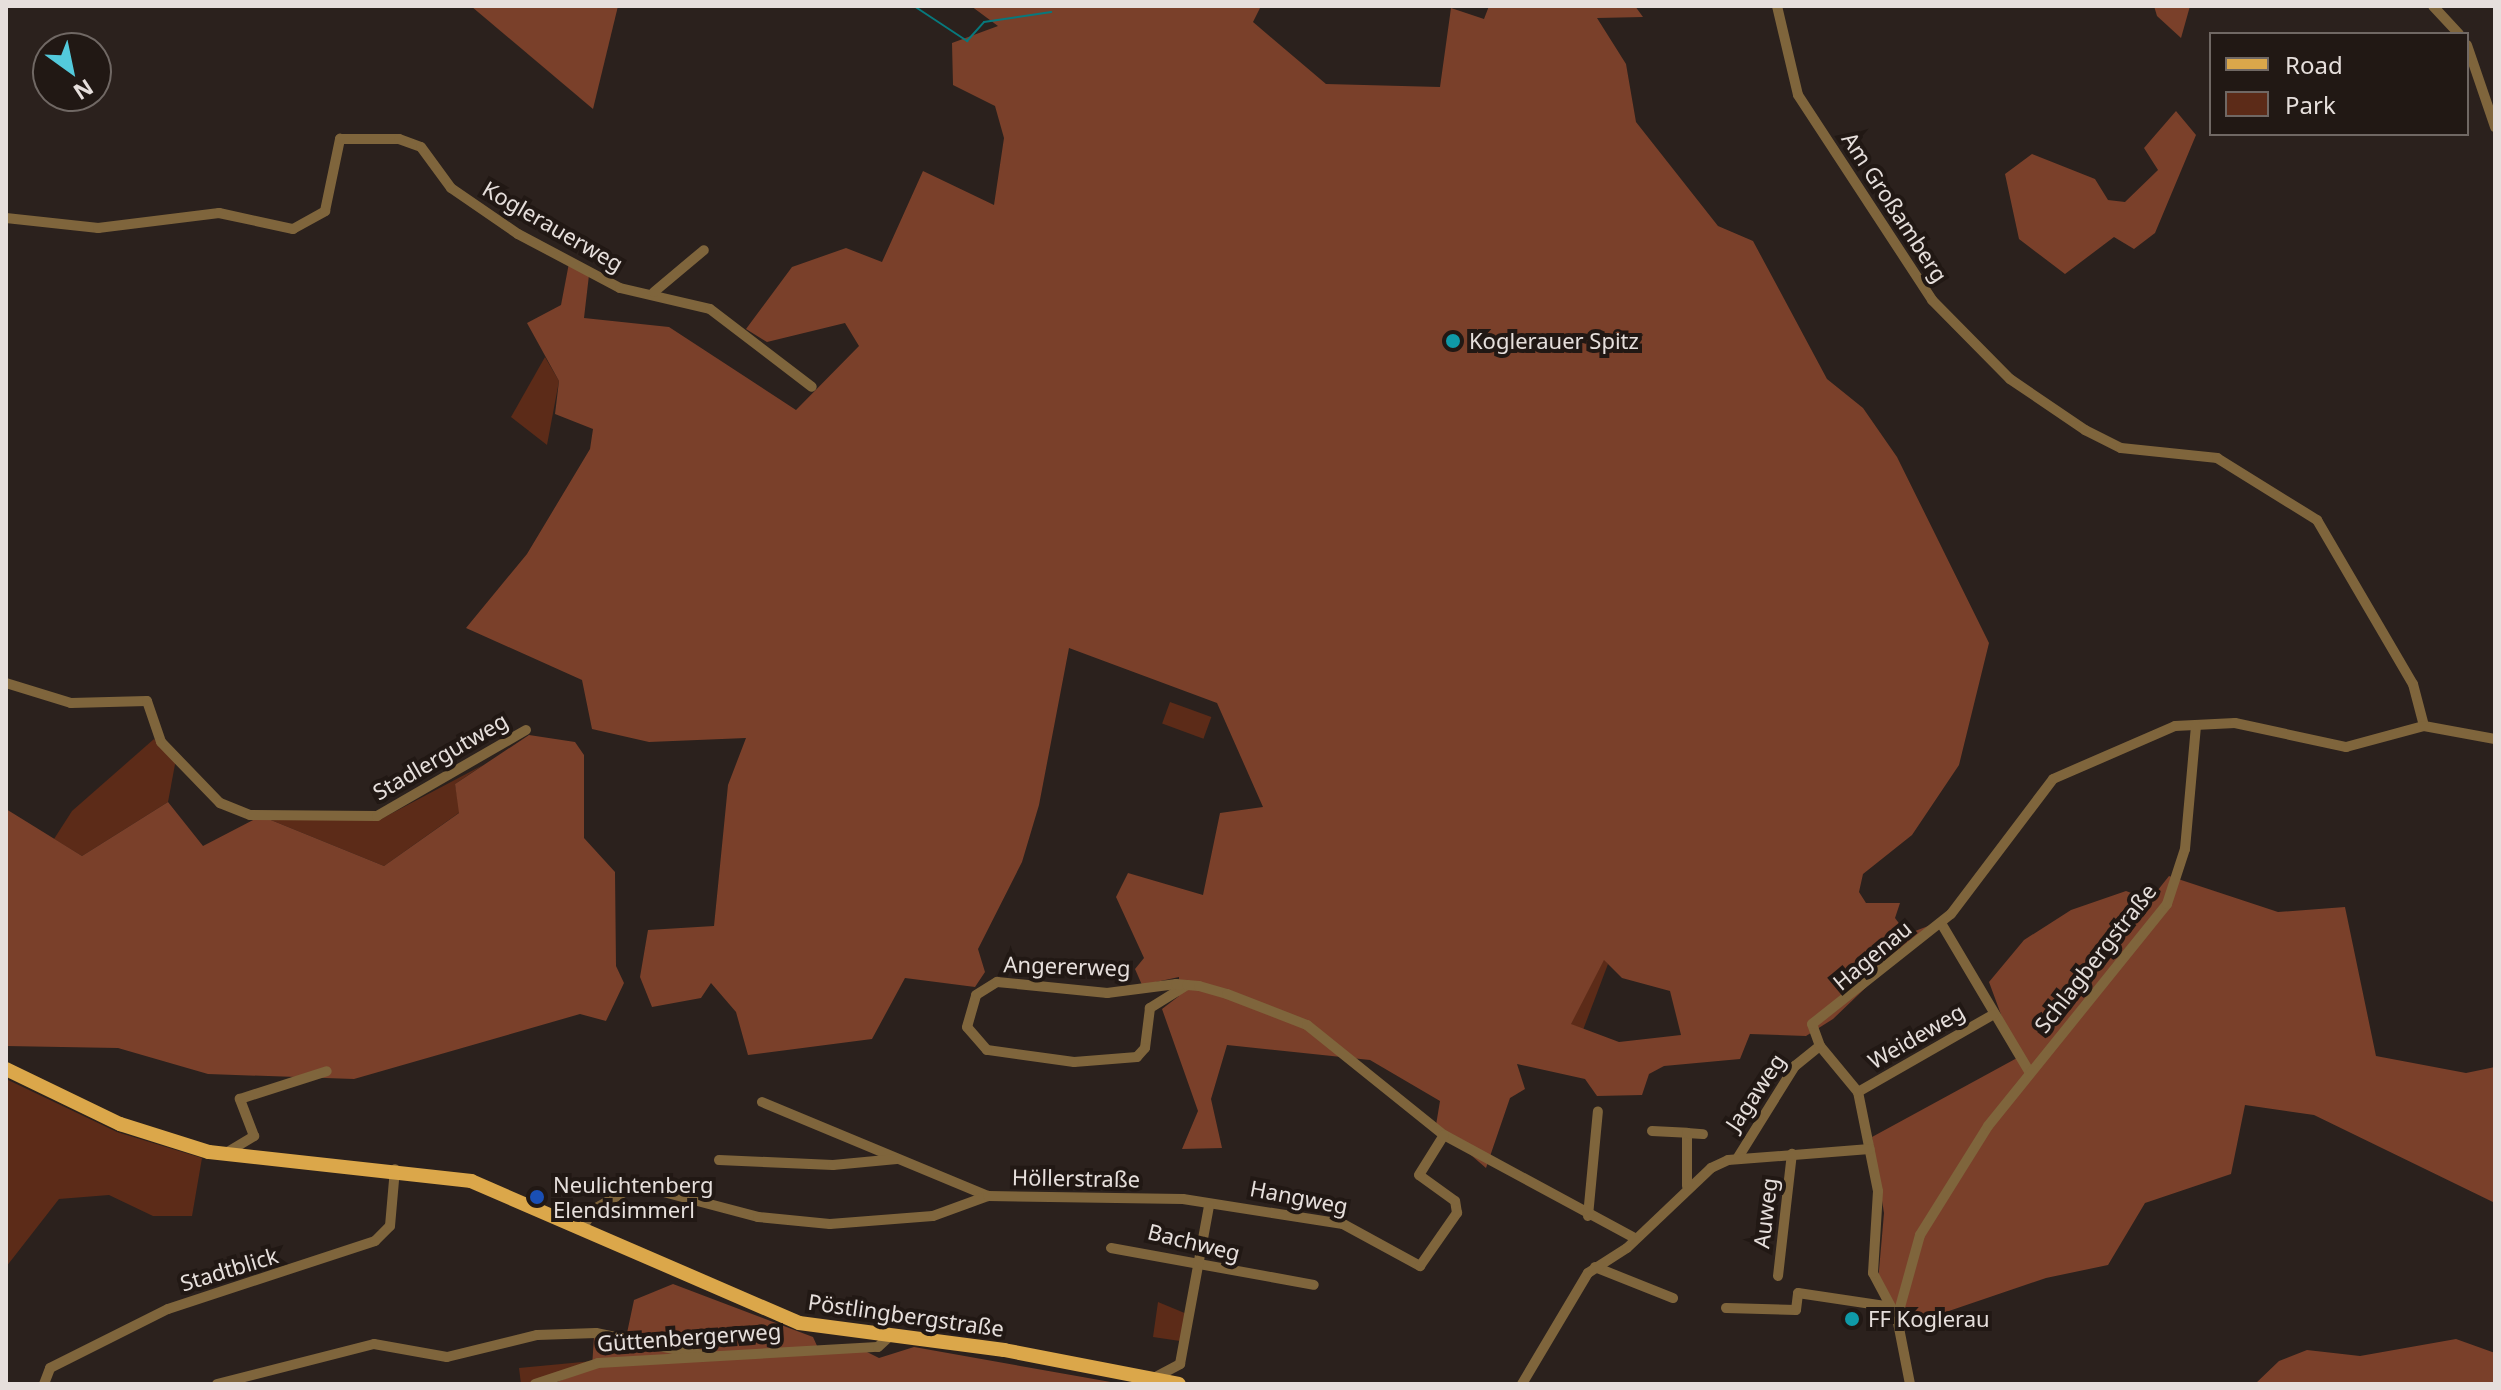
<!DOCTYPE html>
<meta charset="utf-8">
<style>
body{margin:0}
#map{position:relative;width:2501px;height:1390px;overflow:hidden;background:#2b211d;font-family:"Noto Sans",sans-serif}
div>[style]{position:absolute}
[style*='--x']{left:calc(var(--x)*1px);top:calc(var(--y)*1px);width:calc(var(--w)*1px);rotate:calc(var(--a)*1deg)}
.green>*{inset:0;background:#5c2b18;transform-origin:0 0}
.forest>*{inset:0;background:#7a402a}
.stream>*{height:2px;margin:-1px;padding:0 1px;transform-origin:1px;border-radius:1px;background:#07797d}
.minor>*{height:10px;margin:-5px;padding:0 5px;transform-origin:5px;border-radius:5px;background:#7f653c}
.major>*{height:14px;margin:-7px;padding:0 7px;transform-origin:7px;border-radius:7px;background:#dba74a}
.dots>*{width:22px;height:22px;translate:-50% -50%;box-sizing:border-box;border:4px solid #211814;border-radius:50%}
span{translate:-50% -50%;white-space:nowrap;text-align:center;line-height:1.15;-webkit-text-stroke:8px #211814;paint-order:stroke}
.street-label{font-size:22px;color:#e6dfdc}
.poi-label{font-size:22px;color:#e6dfdc}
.left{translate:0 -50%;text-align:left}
.frame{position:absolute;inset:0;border:8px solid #e6dfdc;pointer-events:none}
.legend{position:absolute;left:2209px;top:32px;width:260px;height:104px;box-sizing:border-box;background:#211814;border:2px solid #706864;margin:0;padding:10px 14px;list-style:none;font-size:24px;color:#e6dfdc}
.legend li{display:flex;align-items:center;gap:16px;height:40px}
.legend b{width:40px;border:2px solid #706864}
.north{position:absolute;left:32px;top:32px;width:80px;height:80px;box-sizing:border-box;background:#211814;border:2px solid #706864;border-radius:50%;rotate:147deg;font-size:22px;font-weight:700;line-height:32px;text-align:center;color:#e6dfdc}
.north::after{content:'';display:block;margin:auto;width:28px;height:36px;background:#53cadc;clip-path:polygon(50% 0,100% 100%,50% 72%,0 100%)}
</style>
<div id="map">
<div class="green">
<i style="clip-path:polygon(545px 357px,559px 381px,547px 445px,511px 417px)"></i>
<i style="left:1170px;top:702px;width:44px;height:23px;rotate:20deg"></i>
<i style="clip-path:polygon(154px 739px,176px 759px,168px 802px,82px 856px,54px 839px,72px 811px)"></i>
<i style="clip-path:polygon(483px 765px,455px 784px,460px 812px,384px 866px,261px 816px,381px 819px)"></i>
<i style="clip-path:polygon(1604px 959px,1608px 964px,1583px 1030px,1570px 1024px)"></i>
<i style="clip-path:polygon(6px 1079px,117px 1132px,202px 1158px,192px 1216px,153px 1216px,109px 1195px,59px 1199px,6px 1267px)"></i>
<i style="clip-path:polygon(1158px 1302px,1187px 1314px,1180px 1341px,1153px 1337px)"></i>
<i style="clip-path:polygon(593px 1361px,531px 1384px,521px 1384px,519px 1368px)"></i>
</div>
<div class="forest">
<i style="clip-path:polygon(471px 6px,618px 6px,593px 109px,478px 12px)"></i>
<i style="clip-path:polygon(evenodd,971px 6px,1261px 6px,1253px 22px,1326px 84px,1440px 87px,1451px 8px,1484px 19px,1489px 6px,1635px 6px,1643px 17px,1597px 18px,1626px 64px,1636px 122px,1718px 226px,1753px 241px,1827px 379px,1863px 408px,1897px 457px,1989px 643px,1959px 765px,1912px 835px,1863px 874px,1859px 892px,1866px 903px,1900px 903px,1895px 918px,1907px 934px,1931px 925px,1833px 1019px,1806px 1036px,1750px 1034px,1740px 1059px,1664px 1066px,1649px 1074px,1642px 1095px,1597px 1096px,1585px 1079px,1517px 1064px,1525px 1089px,1510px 1098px,1486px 1168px,1436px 1125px,1440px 1101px,1370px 1060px,1227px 1045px,1211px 1099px,1222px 1148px,1182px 1149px,1198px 1111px,1162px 1009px,1179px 996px,1179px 977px,1142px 985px,1135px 969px,1144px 958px,1116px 897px,1128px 873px,1203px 895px,1220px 813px,1263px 807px,1217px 703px,1069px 648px,1039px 805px,1022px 862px,978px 949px,985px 972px,975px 987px,905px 978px,872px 1039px,748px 1055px,736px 1012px,711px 983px,701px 998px,652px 1007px,640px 977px,648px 930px,714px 926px,728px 785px,746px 738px,649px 742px,592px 729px,582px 680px,466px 628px,527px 554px,590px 449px,593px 429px,555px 414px,559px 381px,527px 323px,561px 305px,569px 263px,589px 275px,584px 318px,669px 327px,796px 410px,859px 346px,845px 323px,767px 342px,746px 329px,792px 267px,846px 248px,882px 262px,923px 171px,994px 205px,1004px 138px,995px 106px,953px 85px,952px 43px,998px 26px,971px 6px,1604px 960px,1622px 978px,1670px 991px,1681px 1035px,1619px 1042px,1571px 1024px,1604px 960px)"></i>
<i style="clip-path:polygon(2154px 6px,2190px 6px,2181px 38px,2157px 16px)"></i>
<i style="clip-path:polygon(2176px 111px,2196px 135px,2155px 233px,2134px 249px,2114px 237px,2065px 274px,2019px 239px,2005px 174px,2032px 154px,2095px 179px,2108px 200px,2125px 202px,2158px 170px,2144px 148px)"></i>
<i style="clip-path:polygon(529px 735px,575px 742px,584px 755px,584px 838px,615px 872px,616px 966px,624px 983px,606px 1021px,580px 1014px,354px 1079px,208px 1074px,118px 1048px,6px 1046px,6px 809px,82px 856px,168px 802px,203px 846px,261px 816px,384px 866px,459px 813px,455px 784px)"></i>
<i style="clip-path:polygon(2169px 876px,2278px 912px,2345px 907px,2376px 1056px,2466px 1073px,2495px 1067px,2495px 1203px,2314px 1115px,2245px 1105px,2231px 1174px,2145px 1203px,2108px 1265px,2046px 1278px,1896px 1329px,1878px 1282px,1884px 1213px,1872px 1137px,2017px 1058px,1989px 982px,2024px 940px,2071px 910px,2126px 891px,2150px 900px)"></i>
<i style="clip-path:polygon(673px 1284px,813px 1337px,818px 1348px,859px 1348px,879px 1358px,914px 1347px,1122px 1384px,552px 1384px,592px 1368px,594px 1336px,627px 1333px,634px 1300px)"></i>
<i style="clip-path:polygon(2456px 1339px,2495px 1353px,2495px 1384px,2255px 1384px,2279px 1361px,2307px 1350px,2360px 1356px)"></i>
</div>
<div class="stream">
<i style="--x:914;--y:6;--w:64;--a:33.4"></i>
<i style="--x:967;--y:41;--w:25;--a:-48"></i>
<i style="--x:984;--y:22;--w:68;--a:-8.5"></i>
</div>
<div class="minor">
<i style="--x:1777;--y:6;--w:91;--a:76.7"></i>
<i style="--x:1798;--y:95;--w:245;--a:56.8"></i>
<i style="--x:1932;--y:300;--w:111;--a:45.4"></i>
<i style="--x:2010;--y:379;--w:91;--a:34.2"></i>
<i style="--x:2085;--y:430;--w:40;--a:26.6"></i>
<i style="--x:2121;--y:448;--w:97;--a:5.9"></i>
<i style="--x:2217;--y:458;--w:118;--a:31.8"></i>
<i style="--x:2317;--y:520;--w:190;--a:59.7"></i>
<i style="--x:2413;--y:684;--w:43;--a:75.3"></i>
<i style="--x:2433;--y:6;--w:38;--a:47"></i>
<i style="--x:2467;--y:45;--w:87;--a:71.1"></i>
<i style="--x:6;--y:218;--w:93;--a:6.2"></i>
<i style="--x:98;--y:228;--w:122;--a:-7.1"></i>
<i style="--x:219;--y:213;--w:76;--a:12.2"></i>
<i style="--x:293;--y:229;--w:37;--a:-29"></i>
<i style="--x:325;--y:211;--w:74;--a:-78.2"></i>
<i style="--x:340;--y:139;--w:59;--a:0"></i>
<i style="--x:399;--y:139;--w:23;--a:20"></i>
<i style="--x:421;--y:147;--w:51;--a:53.8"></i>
<i style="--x:451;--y:188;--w:81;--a:34.5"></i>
<i style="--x:518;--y:234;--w:115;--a:27.9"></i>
<i style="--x:620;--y:288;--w:92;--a:13.1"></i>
<i style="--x:710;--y:309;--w:128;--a:37.4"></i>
<i style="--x:654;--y:292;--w:65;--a:-40"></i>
<i style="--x:6;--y:683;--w:68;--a:17.1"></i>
<i style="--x:71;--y:703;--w:76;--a:-1.5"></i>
<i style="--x:147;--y:701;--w:43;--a:71.1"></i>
<i style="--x:161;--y:742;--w:85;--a:46"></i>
<i style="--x:220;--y:803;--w:32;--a:22"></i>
<i style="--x:250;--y:815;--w:127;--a:0.5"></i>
<i style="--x:377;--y:816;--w:172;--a:-30"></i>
<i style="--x:1941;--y:923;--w:174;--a:59.3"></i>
<i style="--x:1187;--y:985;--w:44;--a:148.1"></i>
<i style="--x:1150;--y:1008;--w:40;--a:97.1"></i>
<i style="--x:1145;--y:1048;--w:12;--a:132"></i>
<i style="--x:1137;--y:1057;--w:63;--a:175.5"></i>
<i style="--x:1074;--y:1062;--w:88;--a:-172.1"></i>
<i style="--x:987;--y:1050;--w:30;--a:-131"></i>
<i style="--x:967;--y:1027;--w:33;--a:-74"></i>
<i style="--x:976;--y:995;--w:25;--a:-32"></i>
<i style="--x:997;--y:982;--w:111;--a:5.7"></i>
<i style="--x:1107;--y:993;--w:70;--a:-7.4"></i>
<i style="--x:1176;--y:984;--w:11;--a:5"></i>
<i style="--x:1187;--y:985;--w:12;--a:5"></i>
<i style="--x:1199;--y:986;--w:29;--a:16"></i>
<i style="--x:1227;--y:994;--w:86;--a:21.2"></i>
<i style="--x:1307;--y:1025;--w:176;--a:38.8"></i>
<i style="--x:1444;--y:1135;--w:218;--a:28.4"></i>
<i style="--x:1858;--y:1092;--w:157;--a:-29.8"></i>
<i style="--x:762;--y:1102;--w:245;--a:22.6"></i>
<i style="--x:1652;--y:1131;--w:35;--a:3"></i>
<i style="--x:1687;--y:1133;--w:53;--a:90"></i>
<i style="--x:1687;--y:1133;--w:16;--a:4"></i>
<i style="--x:226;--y:1153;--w:33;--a:-31"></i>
<i style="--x:254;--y:1136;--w:40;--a:-111"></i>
<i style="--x:240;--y:1099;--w:91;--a:-17.8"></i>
<i style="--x:1737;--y:1159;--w:110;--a:-58.1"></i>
<i style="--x:1795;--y:1066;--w:32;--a:-39"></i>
<i style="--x:719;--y:1160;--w:114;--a:2.5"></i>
<i style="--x:833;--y:1165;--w:64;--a:-5.4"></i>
<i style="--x:1588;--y:1216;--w:105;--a:-84.6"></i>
<i style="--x:581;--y:1230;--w:25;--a:-58"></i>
<i style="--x:594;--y:1209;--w:49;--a:-29.2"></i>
<i style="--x:637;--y:1185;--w:125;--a:14.8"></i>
<i style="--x:758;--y:1217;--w:72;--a:5.6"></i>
<i style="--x:830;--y:1224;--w:103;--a:-4.4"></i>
<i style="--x:933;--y:1216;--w:59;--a:-20"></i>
<i style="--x:988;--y:1196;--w:195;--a:0.9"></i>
<i style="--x:1183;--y:1199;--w:162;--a:8.9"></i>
<i style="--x:1343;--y:1224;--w:88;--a:28.6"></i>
<i style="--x:1420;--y:1266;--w:65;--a:-55.1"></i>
<i style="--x:1457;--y:1213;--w:12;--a:-99"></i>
<i style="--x:1455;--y:1201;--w:44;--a:-144.2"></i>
<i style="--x:1419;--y:1175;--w:47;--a:-58"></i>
<i style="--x:1111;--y:1248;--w:206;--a:10.3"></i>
<i style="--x:1595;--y:1267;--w:84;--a:21.7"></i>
<i style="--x:1778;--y:1276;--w:123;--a:-83.5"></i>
<i style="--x:1726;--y:1308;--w:70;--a:1.6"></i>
<i style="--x:1796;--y:1310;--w:17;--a:-83"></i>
<i style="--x:1798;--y:1293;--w:88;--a:8.5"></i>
<i style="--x:1897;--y:1318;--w:51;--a:-118.1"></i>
<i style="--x:1873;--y:1273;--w:82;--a:-86.5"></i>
<i style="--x:1878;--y:1191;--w:101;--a:-101.4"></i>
<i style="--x:1858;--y:1092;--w:60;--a:-129.6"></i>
<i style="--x:1820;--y:1046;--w:23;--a:-110"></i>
<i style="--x:1812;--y:1024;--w:177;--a:-38.4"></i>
<i style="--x:1951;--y:914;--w:169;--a:-52.9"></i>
<i style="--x:2053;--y:779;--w:133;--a:-23.5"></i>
<i style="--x:2175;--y:726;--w:60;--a:-2.9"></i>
<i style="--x:2235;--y:723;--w:114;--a:12.2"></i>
<i style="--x:2346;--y:747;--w:81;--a:-15.1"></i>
<i style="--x:2424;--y:726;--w:72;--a:10.4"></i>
<i style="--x:1152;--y:1379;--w:32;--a:-28"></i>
<i style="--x:1180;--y:1364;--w:161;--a:-79.6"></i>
<i style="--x:44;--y:1384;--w:17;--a:-69"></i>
<i style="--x:50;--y:1368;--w:132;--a:-26.6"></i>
<i style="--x:168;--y:1309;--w:218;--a:-18.2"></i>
<i style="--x:375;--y:1241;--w:21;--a:-45"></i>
<i style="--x:390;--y:1226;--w:57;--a:-85"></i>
<i style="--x:217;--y:1384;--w:162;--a:-14.3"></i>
<i style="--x:374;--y:1344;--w:74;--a:10.1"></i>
<i style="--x:447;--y:1357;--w:93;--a:-13.7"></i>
<i style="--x:537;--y:1335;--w:59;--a:-1.9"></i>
<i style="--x:596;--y:1333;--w:108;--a:11.7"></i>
<i style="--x:535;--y:1384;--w:66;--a:-18.4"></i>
<i style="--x:598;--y:1363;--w:280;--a:-3.3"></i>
<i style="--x:878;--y:1347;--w:18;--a:-43"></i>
<i style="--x:1522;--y:1384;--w:129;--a:-59.3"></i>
<i style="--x:1588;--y:1273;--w:46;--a:-32.7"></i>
<i style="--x:1627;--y:1248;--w:116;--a:-43.6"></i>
<i style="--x:1711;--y:1168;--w:19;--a:-25"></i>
<i style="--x:1728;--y:1160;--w:142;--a:-4.4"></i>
<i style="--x:1910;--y:1384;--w:67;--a:-101.1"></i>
<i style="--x:1897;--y:1318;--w:86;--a:-74.5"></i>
<i style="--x:1920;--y:1235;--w:128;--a:-58"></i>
<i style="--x:1988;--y:1126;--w:285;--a:-51.1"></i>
<i style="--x:2167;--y:904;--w:58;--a:-71.9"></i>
<i style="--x:2185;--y:849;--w:124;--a:-84.9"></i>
</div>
<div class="major">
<i style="--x:6;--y:1069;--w:127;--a:25.8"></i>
<i style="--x:120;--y:1124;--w:93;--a:17.5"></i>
<i style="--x:209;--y:1152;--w:264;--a:6.3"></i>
<i style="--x:471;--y:1181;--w:357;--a:23.4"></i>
<i style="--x:799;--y:1323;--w:207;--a:7.5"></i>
<i style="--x:1004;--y:1350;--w:178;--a:11"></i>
</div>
<div class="dots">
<i style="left:1453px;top:341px;background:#0f9aa8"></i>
<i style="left:537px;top:1197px;background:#1a4fb4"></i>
<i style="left:1852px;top:1319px;background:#0f9aa8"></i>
</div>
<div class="street-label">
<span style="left:1895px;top:207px;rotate:57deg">Am Großamberg</span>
<span style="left:553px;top:226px;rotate:30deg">Koglerauerweg</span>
<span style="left:440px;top:756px;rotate:-30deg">Stadlergutweg</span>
<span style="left:1872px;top:955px;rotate:-40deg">Hagenau</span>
<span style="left:2095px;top:958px;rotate:-52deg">Schlagbergstraße</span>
<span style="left:1067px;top:966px;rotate:2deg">Angererweg</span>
<span style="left:1916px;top:1036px;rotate:-30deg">Weideweg</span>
<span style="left:1755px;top:1092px;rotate:-56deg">Jagaweg</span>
<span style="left:1076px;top:1178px;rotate:1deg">Höllerstraße</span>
<span style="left:1299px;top:1197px;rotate:11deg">Hangweg</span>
<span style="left:1765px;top:1213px;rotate:-83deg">Auweg</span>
<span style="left:1194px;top:1242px;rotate:14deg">Bachweg</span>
<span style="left:229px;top:1269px;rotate:-17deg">Stadtblick</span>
<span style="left:906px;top:1315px;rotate:8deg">Pöstlingbergstraße</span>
<span style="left:689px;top:1337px;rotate:-4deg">Güttenbergerweg</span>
</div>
<div class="poi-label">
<span class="left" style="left:1469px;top:341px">Koglerauer Spitz</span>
<span class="left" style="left:553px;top:1197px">Neulichtenberg<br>Elendsimmerl</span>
<span class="left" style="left:1868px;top:1319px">FF Koglerau</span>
</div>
<div class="frame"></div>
<ul class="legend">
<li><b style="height:10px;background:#dba74a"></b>Road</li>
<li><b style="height:22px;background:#5c2b18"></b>Park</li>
</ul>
<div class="north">N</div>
</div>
